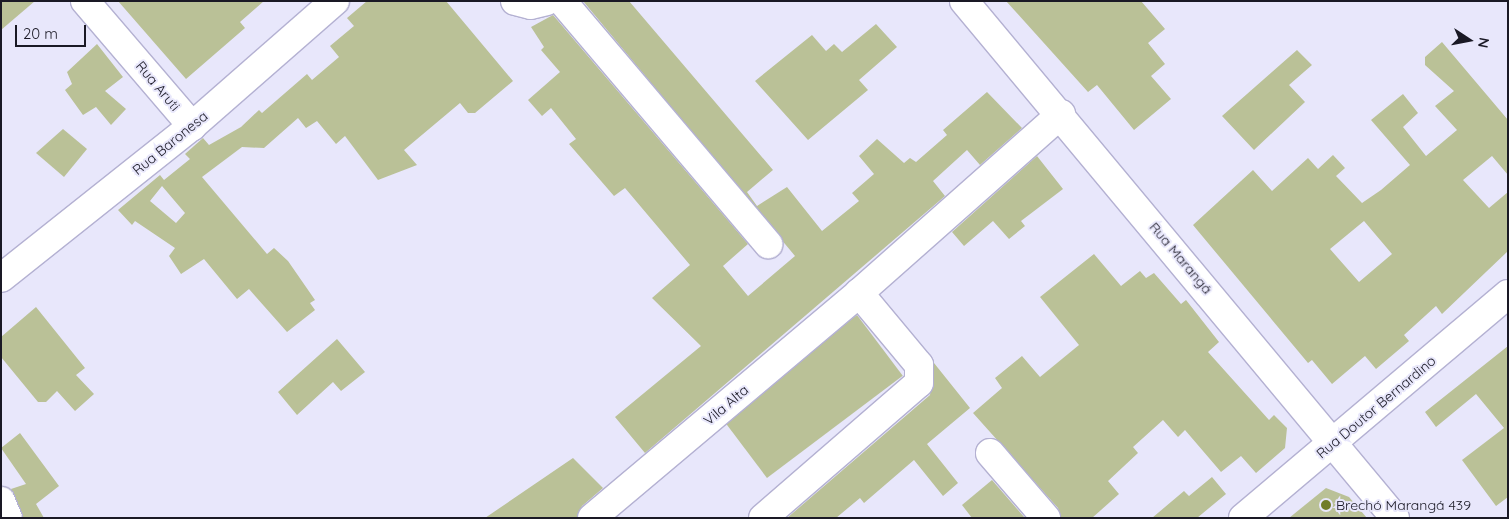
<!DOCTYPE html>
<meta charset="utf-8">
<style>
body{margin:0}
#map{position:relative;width:1509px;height:519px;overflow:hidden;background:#e8e7fb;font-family:Quicksand,sans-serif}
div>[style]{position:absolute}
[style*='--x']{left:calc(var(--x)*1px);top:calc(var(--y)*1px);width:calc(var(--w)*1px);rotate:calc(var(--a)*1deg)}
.building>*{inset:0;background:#bac197;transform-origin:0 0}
.roads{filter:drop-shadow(1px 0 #b4b1d2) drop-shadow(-1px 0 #b4b1d2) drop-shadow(0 1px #b4b1d2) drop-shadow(0 -1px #b4b1d2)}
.minor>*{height:28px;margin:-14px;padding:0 14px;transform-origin:14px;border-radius:14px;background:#fff}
.dots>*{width:14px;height:14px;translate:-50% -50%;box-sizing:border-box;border:2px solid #e8e7fb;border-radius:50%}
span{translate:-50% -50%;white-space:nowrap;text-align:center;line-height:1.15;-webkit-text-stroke:4px #e8e7fb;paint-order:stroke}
.street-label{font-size:14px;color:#1a1925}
.poi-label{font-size:14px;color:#1a1925}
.left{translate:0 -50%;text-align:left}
.frame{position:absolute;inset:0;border:2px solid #1a1925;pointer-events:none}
.north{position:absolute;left:1444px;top:15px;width:50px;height:50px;-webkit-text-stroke:4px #e8e7fb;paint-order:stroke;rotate:101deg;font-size:14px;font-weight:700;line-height:20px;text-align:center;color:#1a1925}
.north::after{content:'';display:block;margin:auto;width:18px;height:22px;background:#1a1925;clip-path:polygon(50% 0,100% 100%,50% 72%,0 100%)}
.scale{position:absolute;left:15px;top:25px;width:71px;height:22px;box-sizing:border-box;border:2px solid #1a1925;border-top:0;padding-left:6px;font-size:15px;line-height:18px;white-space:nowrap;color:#1a1925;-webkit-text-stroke:4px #e8e7fb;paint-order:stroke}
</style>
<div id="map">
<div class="building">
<i style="clip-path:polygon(1px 1px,35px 1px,1px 30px)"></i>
<i style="clip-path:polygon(118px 1px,264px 1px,240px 22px,245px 28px,186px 79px)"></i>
<i style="clip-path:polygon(evenodd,367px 1px,446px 1px,513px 81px,475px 113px,468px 113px,460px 103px,404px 150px,417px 165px,378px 180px,345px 136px,336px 144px,317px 121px,306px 128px,298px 118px,264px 148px,242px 147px,202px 177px,267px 254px,274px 248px,288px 261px,315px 300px,310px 303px,315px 310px,287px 332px,249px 289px,237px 299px,204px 259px,181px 274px,169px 256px,175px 248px,135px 221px,132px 225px,118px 210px,160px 175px,164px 180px,190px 159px,185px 154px,203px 138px,209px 145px,241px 127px,259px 110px,262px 113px,307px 74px,312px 80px,339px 57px,330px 46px,354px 26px,347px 18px,367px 1px,162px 186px,185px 213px,176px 223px,150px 201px,162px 186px)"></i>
<i style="clip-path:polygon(583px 1px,629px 1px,773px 170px,747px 192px,757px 206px,787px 187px,822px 231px,859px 201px,852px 193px,874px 174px,859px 156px,877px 139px,904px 163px,910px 158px,916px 162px,947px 135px,943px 130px,987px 92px,1022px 128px,980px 165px,967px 150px,933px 181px,945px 196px,645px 453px,615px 417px,701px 346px,652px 298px,690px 265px,625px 188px,614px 196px,569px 144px,576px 139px,551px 108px,542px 116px,528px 100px,560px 72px,541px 50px,544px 47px,531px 27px,553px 15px,748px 244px,723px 266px,748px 296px,795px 256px)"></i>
<i style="clip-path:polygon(1006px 1px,1141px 1px,1165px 29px,1148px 43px,1165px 64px,1151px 76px,1171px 99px,1134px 130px,1097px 85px,1088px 92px)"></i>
<i style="clip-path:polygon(876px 24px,897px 47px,859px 80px,868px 90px,808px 140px,755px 81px,812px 35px,826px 51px,834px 44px,842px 52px)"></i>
<i style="clip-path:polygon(evenodd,1442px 42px,1508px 120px,1508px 175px,1492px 156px,1463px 180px,1489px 208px,1508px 192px,1508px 251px,1442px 314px,1436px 306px,1404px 335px,1409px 341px,1376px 369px,1365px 356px,1332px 384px,1312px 360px,1308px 363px,1193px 225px,1253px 170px,1272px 191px,1308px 158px,1318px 169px,1333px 155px,1345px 168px,1336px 176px,1362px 203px,1381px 190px,1410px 165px,1371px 120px,1403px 94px,1418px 113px,1403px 127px,1426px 156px,1457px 130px,1435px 106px,1454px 91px,1425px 65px,1425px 57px,1442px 42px,1364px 221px,1392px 254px,1359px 282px,1330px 249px,1364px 221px)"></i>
<i style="clip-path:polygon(97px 44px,123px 77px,105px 91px,126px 109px,111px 125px,96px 107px,83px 115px,65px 90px,72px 84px,67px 72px)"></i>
<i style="clip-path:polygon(1297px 50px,1312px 65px,1289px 85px,1305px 102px,1254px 150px,1222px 116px)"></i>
<i style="clip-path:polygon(63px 129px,87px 149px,64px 177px,36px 153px)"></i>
<i style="clip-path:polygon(1037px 156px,1063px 189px,1021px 221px,1025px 226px,1009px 239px,993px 221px,964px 246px,952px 232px)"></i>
<i style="clip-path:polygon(1094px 254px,1121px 286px,1140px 271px,1146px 278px,1154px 273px,1181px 304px,1186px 300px,1219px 342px,1208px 352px,1269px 420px,1274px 415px,1287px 428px,1285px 448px,1256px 473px,1241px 456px,1221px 472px,1185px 430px,1178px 437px,1163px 420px,1133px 447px,1138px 453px,1108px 481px,1119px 494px,1092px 518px,1061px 518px,1058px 508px,973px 413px,1002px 388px,995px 378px,1022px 356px,1040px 377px,1079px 345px,1040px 297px)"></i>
<i style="clip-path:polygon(36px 307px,85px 368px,76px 375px,94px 394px,75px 411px,57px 391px,46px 402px,38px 402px,1px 357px,1px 337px)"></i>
<i style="left:857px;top:315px;width:76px;height:170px;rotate:53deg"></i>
<i style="clip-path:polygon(337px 339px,365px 372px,341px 391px,333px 382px,297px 415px,278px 392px)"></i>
<i style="clip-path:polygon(1508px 346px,1508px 497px,1496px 506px,1462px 460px,1504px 428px,1476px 394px,1436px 427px,1425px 412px)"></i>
<i style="clip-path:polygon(934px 363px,970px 408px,927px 444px,958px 483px,943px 496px,914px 460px,864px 503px,860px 498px,836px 518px,787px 518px,930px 395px)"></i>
<i style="clip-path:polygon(20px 433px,59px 486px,36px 504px,44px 518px,23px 518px,11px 489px,26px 484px,1px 448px)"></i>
<i style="clip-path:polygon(573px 458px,603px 488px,582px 506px,577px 518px,485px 518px)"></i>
<i style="clip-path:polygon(1212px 477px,1226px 494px,1197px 518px,1152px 518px,1184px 491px,1189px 496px)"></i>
<i style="clip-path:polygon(992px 480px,1025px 518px,972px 518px,962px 505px)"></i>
<i style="clip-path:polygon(1326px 488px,1349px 497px,1367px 518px,1289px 518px)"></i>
</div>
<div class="roads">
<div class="minor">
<i style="--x:85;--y:1;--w:165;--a:49.4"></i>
<i style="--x:515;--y:1;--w:16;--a:14"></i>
<i style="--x:531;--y:5;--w:16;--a:-14"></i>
<i style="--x:562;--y:1;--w:319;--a:49.7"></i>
<i style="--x:964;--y:1;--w:673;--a:50.18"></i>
<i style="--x:1;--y:278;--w:244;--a:-38.5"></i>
<i style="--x:192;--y:126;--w:190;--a:-41.2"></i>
<i style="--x:990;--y:453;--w:86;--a:49.3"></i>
<i style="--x:1;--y:501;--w:18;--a:68"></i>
<i style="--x:592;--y:518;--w:349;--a:-40.1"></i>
<i style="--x:859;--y:293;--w:270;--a:-41.5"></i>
<i style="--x:763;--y:518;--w:206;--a:-40.9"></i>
<i style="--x:919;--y:383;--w:18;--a:-90"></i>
<i style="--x:919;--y:365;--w:94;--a:-129.8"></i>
<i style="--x:1243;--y:518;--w:347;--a:-40.2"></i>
</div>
</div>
<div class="dots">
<i style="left:1326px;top:505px;background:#717c28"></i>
</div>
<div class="street-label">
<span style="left:158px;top:86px;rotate:50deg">Rua Aruti</span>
<span style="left:170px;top:143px;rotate:-39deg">Rua Baronesa</span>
<span style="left:1181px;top:258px;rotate:50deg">Rua Marangá</span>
<span style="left:726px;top:405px;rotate:-40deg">Vila Alta</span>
<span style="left:1376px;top:407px;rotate:-40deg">Rua Doutor Bernardino</span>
</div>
<div class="poi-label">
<span class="left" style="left:1336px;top:505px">Brechó Marangá 439</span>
</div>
<div class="frame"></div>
<div class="north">N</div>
<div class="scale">20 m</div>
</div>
